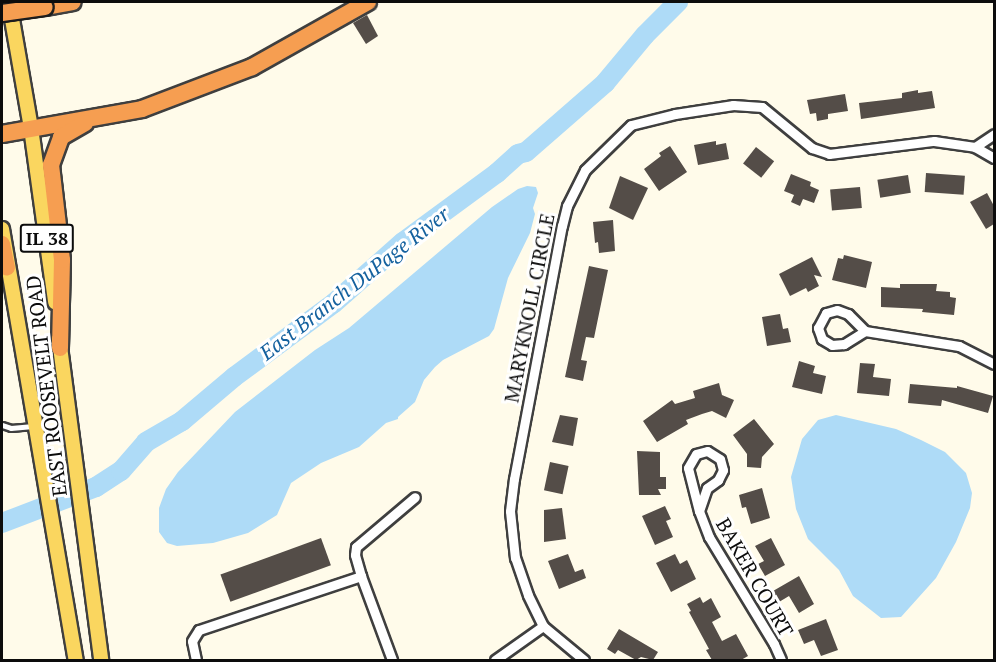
<!DOCTYPE html>
<style>
body{margin:0}
#map{position:relative;width:996px;height:662px;overflow:hidden;background:#fffbea;font-family:"PT Serif",serif}
div>[style]{position:absolute}
[style*='--x']{left:calc(var(--x)*1px);top:calc(var(--y)*1px);width:calc(var(--w)*1px);rotate:calc(var(--a)*1deg)}
.water>*{inset:0;background:#aedbf7}
.river>*{height:20px;margin:-10px;padding:0 10px;transform-origin:10px;border-radius:10px;background:#aedbf7}
.building>*{inset:0;background:#544d48;transform-origin:0 0}
.roads{filter:drop-shadow(2px 0 #3f3f3f) drop-shadow(-2px 0 #3f3f3f) drop-shadow(0 2px #3f3f3f) drop-shadow(0 -2px #3f3f3f)}
.lane>*{height:4.5px;margin:-2.25px;padding:0 2.25px;transform-origin:2.25px;border-radius:2.25px;background:#fff}
.street>*{height:9px;margin:-4.5px;padding:0 4.5px;transform-origin:4.5px;border-radius:4.5px;background:#fff}
.primary>*{height:14px;margin:-7px;padding:0 7px;transform-origin:7px;border-radius:7px;background:#fad65f}
.highway>*{height:16px;margin:-8px;padding:0 8px;transform-origin:8px;border-radius:8px;background:#f69e51}
.bridges{filter:drop-shadow(2px 0 #1d1d1d) drop-shadow(-2px 0 #1d1d1d) drop-shadow(0 2px #1d1d1d) drop-shadow(0 -2px #1d1d1d)}
.highway-bridge>*{height:16px;margin:-8px;padding:0 8px;transform-origin:8px;border-radius:8px;background:#f69e51}
span{translate:-50% -50%;white-space:nowrap;text-align:center;line-height:1.15;-webkit-text-stroke:6px #fff;paint-order:stroke}
.shield-label span{padding:2px 4px;background:#fff;border:2px solid;border-radius:4px;-webkit-text-stroke-width:0}
.shield-label{font-size:18px;color:#0c0c0c;font-weight:700}
.street-label{font-size:20px;color:#0c0c0c}
.water-label{font-size:21px;color:#14619e;font-style:italic}
.frame{position:absolute;inset:0;border:3px solid #0c0c0c;pointer-events:none}
</style>
<div id="map">
<div class="water">
<i style="clip-path:polygon(527px 186px,536px 187px,538px 193px,533px 208px,535px 214px,530px 233px,508px 278px,494px 329px,489px 336px,443px 360px,435px 367px,424px 380px,415px 402px,398px 417px,398px 419px,386px 423px,359px 447px,321px 463px,291px 483px,277px 515px,248px 533px,213px 543px,177px 546px,167px 543px,159px 532px,159px 508px,166px 489px,178px 472px,235px 412px,315px 350px,349px 328px,492px 207px,518px 189px)"></i>
<i style="clip-path:polygon(836px 415px,896px 429px,921px 440px,945px 452px,966px 473px,972px 493px,970px 508px,956px 542px,936px 578px,901px 617px,881px 618px,853px 596px,839px 570px,808px 539px,796px 509px,791px 477px,802px 439px,818px 420px)"></i>
</div>
<div class="river">
<i style="--x:2;--y:523;--w:101;--a:-21"></i>
<i style="--x:96;--y:487;--w:30;--a:-33"></i>
<i style="--x:121;--y:471;--w:38;--a:-49"></i>
<i style="--x:146;--y:442;--w:42;--a:-30.3"></i>
<i style="--x:182;--y:421;--w:68;--a:-40.2"></i>
<i style="--x:234;--y:377;--w:124;--a:-36.5"></i>
<i style="--x:334;--y:303;--w:92;--a:-41.5"></i>
<i style="--x:403;--y:242;--w:117;--a:-36.3"></i>
<i style="--x:497;--y:173;--w:28;--a:-42"></i>
<i style="--x:518;--y:154;--w:8;--a:-14"></i>
<i style="--x:526;--y:152;--w:105;--a:-41.1"></i>
<i style="--x:605;--y:83;--w:62;--a:-50.2"></i>
<i style="--x:645;--y:35;--w:47;--a:-45"></i>
</div>
<div class="building">
<i style="clip-path:polygon(367px 15px,378px 36px,366px 44px,353px 23px)"></i>
<i style="clip-path:polygon(918px 90px,918px 93px,932px 91px,935px 108px,861px 119px,859px 103px,902px 98px,902px 93px)"></i>
<i style="clip-path:polygon(845px 94px,848px 111px,828px 114px,828px 119px,817px 121px,816px 113px,810px 114px,807px 100px)"></i>
<i style="clip-path:polygon(716px 141px,716px 145px,726px 143px,729px 159px,698px 165px,694px 145px)"></i>
<i style="clip-path:polygon(670px 146px,687px 172px,659px 191px,644px 169px,661px 156px,659px 153px)"></i>
<i style="left:756px;top:147px;width:23px;height:21px;rotate:38deg"></i>
<i style="left:926px;top:173px;width:39px;height:19px;rotate:4deg"></i>
<i style="clip-path:polygon(791px 174px,811px 182px,810px 186px,819px 190px,814px 203px,803px 199px,800px 206px,791px 202px,794px 195px,784px 191px)"></i>
<i style="left:908px;top:175px;width:18px;height:31px;rotate:81deg"></i>
<i style="clip-path:polygon(620px 176px,648px 188px,633px 220px,609px 208px)"></i>
<i style="left:860px;top:187px;width:21px;height:30px;rotate:85deg"></i>
<i style="clip-path:polygon(987px 193px,994px 206px,994px 224px,986px 229px,970px 202px)"></i>
<i style="clip-path:polygon(613px 220px,615px 251px,599px 253px,598px 242px,595px 243px,593px 222px)"></i>
<i style="clip-path:polygon(844px 255px,872px 262px,866px 288px,832px 280px,838px 258px,843px 259px)"></i>
<i style="clip-path:polygon(812px 257px,822px 277px,814px 275px,819px 286px,808px 292px,806px 288px,790px 296px,779px 274px)"></i>
<i style="clip-path:polygon(589px 266px,608px 270px,594px 338px,586px 337px,581px 360px,587px 361px,583px 381px,565px 377px)"></i>
<i style="clip-path:polygon(900px 284px,937px 284px,936px 291px,950px 292px,950px 297px,956px 298px,954px 315px,922px 312px,923px 309px,881px 307px,881px 287px,900px 288px)"></i>
<i style="clip-path:polygon(780px 314px,783px 329px,788px 328px,791px 342px,767px 346px,762px 317px)"></i>
<i style="clip-path:polygon(799px 361px,815px 366px,813px 373px,826px 376px,822px 394px,792px 387px)"></i>
<i style="clip-path:polygon(860px 363px,875px 364px,873px 377px,891px 379px,889px 396px,857px 393px)"></i>
<i style="clip-path:polygon(719px 383px,722px 395px,734px 400px,726px 418px,712px 411px,702px 414px,686px 420px,688px 424px,657px 442px,643px 421px,672px 400px,675px 404px,695px 398px,693px 391px)"></i>
<i style="clip-path:polygon(910px 384px,957px 388px,957px 386px,993px 396px,988px 413px,942px 400px,941px 406px,908px 403px)"></i>
<i style="clip-path:polygon(560px 415px,578px 418px,573px 446px,552px 442px)"></i>
<i style="clip-path:polygon(754px 419px,774px 444px,762px 457px,761px 468px,747px 467px,747px 454px,733px 435px)"></i>
<i style="clip-path:polygon(637px 451px,660px 452px,660px 477px,666px 477px,666px 489px,658px 489px,661px 495px,639px 495px)"></i>
<i style="left:550px;top:462px;width:19px;height:29px;rotate:12deg"></i>
<i style="clip-path:polygon(762px 488px,770px 518px,751px 524px,746px 507px,742px 508px,739px 495px)"></i>
<i style="clip-path:polygon(665px 506px,671px 519px,666px 521px,673px 537px,655px 545px,642px 516px)"></i>
<i style="clip-path:polygon(562px 508px,566px 539px,544px 542px,544px 510px)"></i>
<i style="left:321px;top:538px;width:29px;height:107px;rotate:70deg"></i>
<i style="clip-path:polygon(771px 538px,785px 565px,765px 576px,758px 564px,764px 561px,755px 546px)"></i>
<i style="clip-path:polygon(568px 554px,575px 572px,583px 569px,586px 578px,559px 589px,548px 561px)"></i>
<i style="clip-path:polygon(675px 554px,680px 564px,687px 560px,696px 579px,671px 592px,656px 563px)"></i>
<i style="clip-path:polygon(799px 576px,814px 604px,799px 613px,789px 596px,779px 602px,773px 591px)"></i>
<i style="clip-path:polygon(700px 597px,703px 603px,711px 598px,721px 617px,712px 622px,722px 641px,736px 634px,748px 656px,741px 660px,712px 660px,706px 650px,709px 649px,689px 612px,691px 611px,687px 604px)"></i>
<i style="clip-path:polygon(826px 619px,838px 650px,821px 656px,814px 640px,804px 644px,798px 630px)"></i>
<i style="clip-path:polygon(619px 629px,658px 652px,653px 660px,641px 657px,636px 660px,618px 650px,615px 654px,607px 649px)"></i>
</div>
<div class="roads">
<div class="lane">
<i style="--x:2;--y:425;--w:9;--a:18"></i>
<i style="--x:11;--y:428;--w:22;--a:-5"></i>
</div>
<div class="street">
<i style="--x:975;--y:147;--w:23;--a:-34"></i>
<i style="--x:865;--y:331;--w:25;--a:148"></i>
<i style="--x:844;--y:344;--w:12;--a:175"></i>
<i style="--x:832;--y:345;--w:12;--a:-149"></i>
<i style="--x:822;--y:339;--w:12;--a:-110"></i>
<i style="--x:818;--y:328;--w:17;--a:-62"></i>
<i style="--x:826;--y:313;--w:11;--a:-15"></i>
<i style="--x:837;--y:310;--w:12;--a:20"></i>
<i style="--x:848;--y:314;--w:24;--a:45"></i>
<i style="--x:865;--y:331;--w:95;--a:9.1"></i>
<i style="--x:959;--y:346;--w:39;--a:27"></i>
<i style="--x:699;--y:511;--w:24;--a:-71"></i>
<i style="--x:707;--y:488;--w:14;--a:-36"></i>
<i style="--x:718;--y:480;--w:11;--a:-63"></i>
<i style="--x:723;--y:470;--w:11;--a:-105"></i>
<i style="--x:720;--y:459;--w:15;--a:-148"></i>
<i style="--x:707;--y:451;--w:11;--a:165"></i>
<i style="--x:696;--y:454;--w:16;--a:120"></i>
<i style="--x:688;--y:468;--w:44;--a:75.7"></i>
<i style="--x:699;--y:511;--w:28;--a:69"></i>
<i style="--x:709;--y:537;--w:125;--a:58.7"></i>
<i style="--x:774;--y:644;--w:17;--a:66"></i>
<i style="--x:361;--y:576;--w:22;--a:-106"></i>
<i style="--x:355;--y:555;--w:8;--a:-83"></i>
<i style="--x:356;--y:547;--w:77;--a:-40.3"></i>
<i style="--x:196;--y:660;--w:19;--a:-102"></i>
<i style="--x:192;--y:641;--w:13;--a:-58"></i>
<i style="--x:199;--y:630;--w:171;--a:-18.4"></i>
<i style="--x:361;--y:576;--w:90;--a:69.7"></i>
<i style="--x:495;--y:660;--w:59;--a:-35.3"></i>
<i style="--x:584;--y:660;--w:53;--a:-140.3"></i>
<i style="--x:543;--y:626;--w:34;--a:-116"></i>
<i style="--x:528;--y:595;--w:39;--a:-109"></i>
<i style="--x:515;--y:558;--w:47;--a:-96.1"></i>
<i style="--x:510;--y:511;--w:32;--a:-83"></i>
<i style="--x:514;--y:479;--w:258;--a:-79.3"></i>
<i style="--x:562;--y:226;--w:21;--a:-76"></i>
<i style="--x:567;--y:206;--w:40;--a:-63.4"></i>
<i style="--x:585;--y:170;--w:64;--a:-44.4"></i>
<i style="--x:631;--y:125;--w:45;--a:-14"></i>
<i style="--x:675;--y:114;--w:59;--a:-8.8"></i>
<i style="--x:733;--y:105;--w:29;--a:4"></i>
<i style="--x:762;--y:107;--w:65;--a:39.4"></i>
<i style="--x:812;--y:148;--w:18;--a:19"></i>
<i style="--x:829;--y:154;--w:106;--a:-7.1"></i>
<i style="--x:934;--y:141;--w:41;--a:8.3"></i>
<i style="--x:975;--y:147;--w:22;--a:30"></i>
</div>
<div class="primary">
<i style="--x:9;--y:2;--w:128;--a:80.1"></i>
<i style="--x:31;--y:128;--w:176;--a:82.1"></i>
<i style="--x:2;--y:229;--w:437;--a:80.3"></i>
<i style="--x:59;--y:339;--w:324;--a:82.5"></i>
</div>
<div class="highway">
<i style="--x:45;--y:7;--w:28;--a:-10"></i>
<i style="--x:2;--y:134;--w:142;--a:-10.1"></i>
<i style="--x:142;--y:109;--w:118;--a:-20.9"></i>
<i style="--x:252;--y:67;--w:133;--a:-29.3"></i>
<i style="--x:2;--y:244;--w:24;--a:78"></i>
<i style="--x:60;--y:348;--w:88;--a:-88.7"></i>
<i style="--x:62;--y:260;--w:96;--a:-96.6"></i>
<i style="--x:51;--y:165;--w:30;--a:-70"></i>
<i style="--x:61;--y:137;--w:28;--a:-30"></i>
</div>
</div>
<div class="bridges">
<div class="highway-bridge">
<i style="--x:2;--y:13;--w:43;--a:-7.9"></i>
</div>
</div>
<div class="shield-label">
<span style="left:47px;top:238px">IL 38</span>
</div>
<div class="street-label">
<span style="left:529px;top:308px;rotate:-79deg">MARYKNOLL CIRCLE</span>
<span style="left:46px;top:386px;rotate:-97deg">EAST ROOSEVELT ROAD</span>
<span style="left:755px;top:577px;rotate:60deg">BAKER COURT</span>
</div>
<div class="water-label">
<span style="left:354px;top:283px;rotate:-38deg">East Branch DuPage River</span>
</div>
<div class="frame"></div>
</div>
